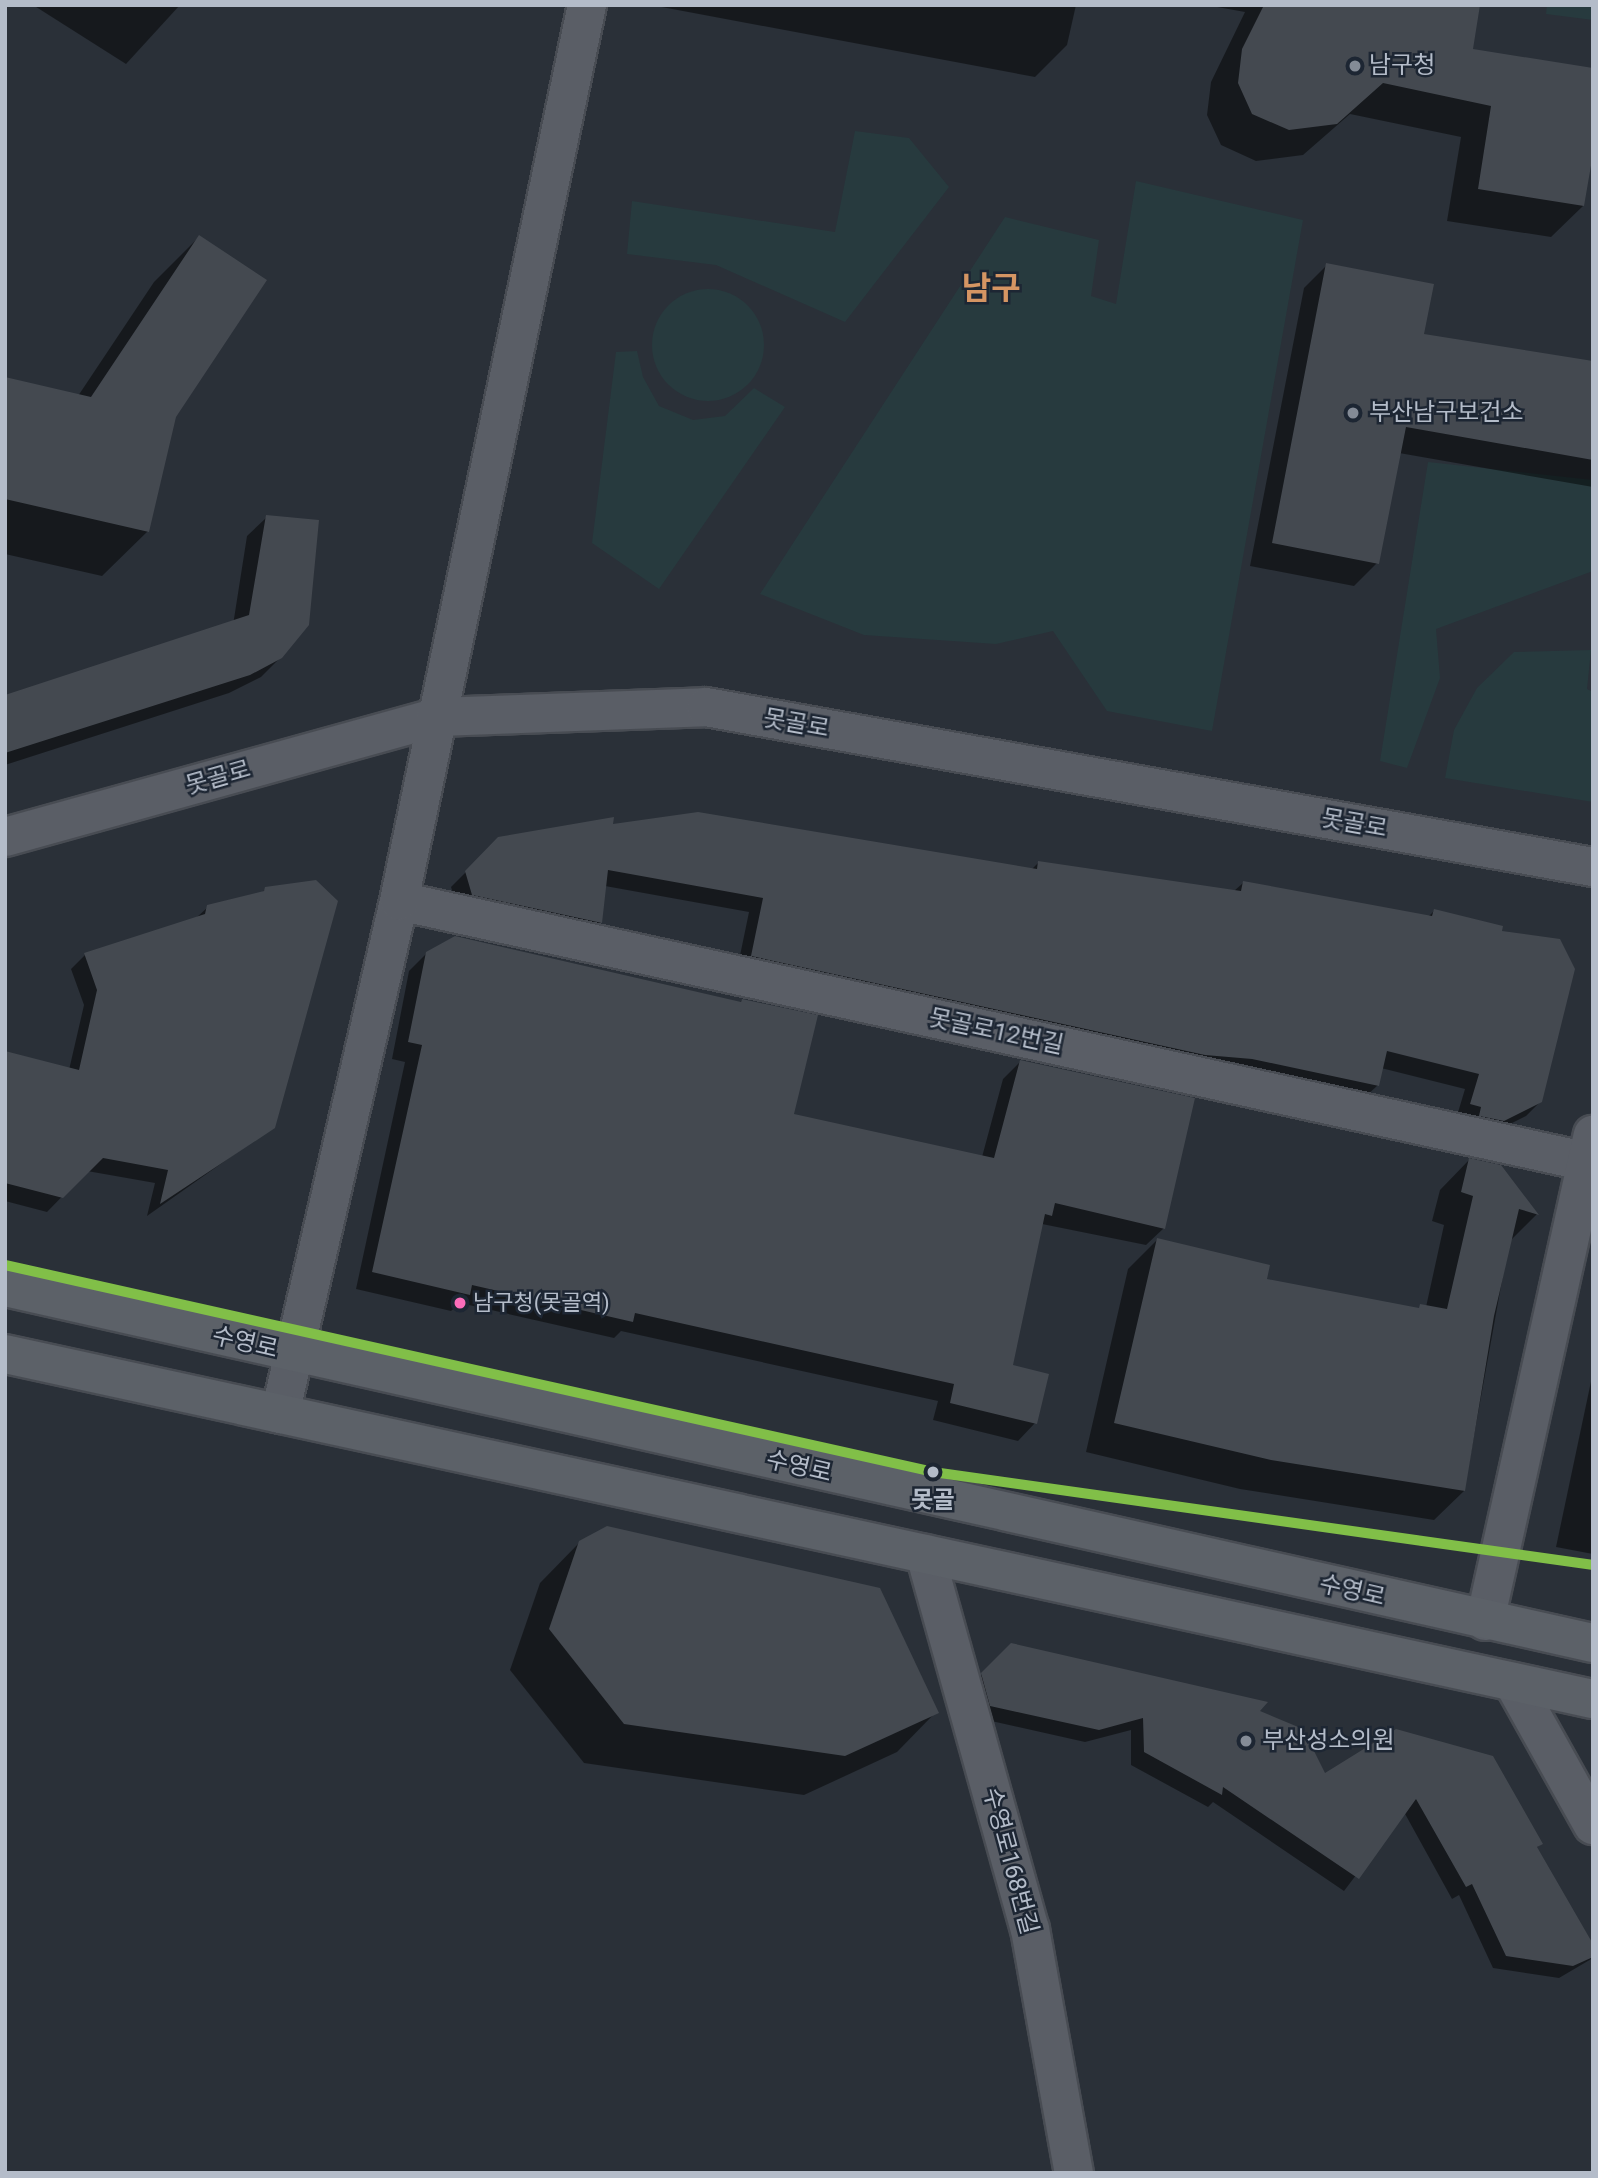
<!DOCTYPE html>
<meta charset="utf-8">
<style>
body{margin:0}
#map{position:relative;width:1598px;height:2178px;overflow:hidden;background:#2a3038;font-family:Roboto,"Noto Sans KR",sans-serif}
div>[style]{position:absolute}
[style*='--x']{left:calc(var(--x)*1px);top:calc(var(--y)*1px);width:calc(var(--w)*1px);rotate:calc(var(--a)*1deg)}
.green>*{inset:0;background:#273a3e}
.round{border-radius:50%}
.shadow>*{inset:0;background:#0007}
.building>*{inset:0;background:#444950}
.roads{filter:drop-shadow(2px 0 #484c53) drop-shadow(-2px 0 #484c53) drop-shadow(0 2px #484c53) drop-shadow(0 -2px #484c53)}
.minor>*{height:38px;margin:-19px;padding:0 19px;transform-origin:19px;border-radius:19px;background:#5a5e66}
.major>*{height:38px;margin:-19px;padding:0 19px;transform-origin:19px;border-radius:19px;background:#5c6168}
.metro-1>*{height:10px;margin:-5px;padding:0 5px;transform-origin:5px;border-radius:5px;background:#81bf48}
.dots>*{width:19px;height:19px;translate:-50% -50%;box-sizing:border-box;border:4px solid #1d2633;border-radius:50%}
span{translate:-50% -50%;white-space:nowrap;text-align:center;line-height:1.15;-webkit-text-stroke:5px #1d2633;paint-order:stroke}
.bus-label{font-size:22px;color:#b4bcc9}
.left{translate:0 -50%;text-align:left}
.poi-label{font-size:24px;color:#b4bcc9}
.street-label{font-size:24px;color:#b4bcc9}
.stop-label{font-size:24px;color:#b4bcc9;font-weight:700}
.district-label{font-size:32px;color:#d59563;font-weight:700}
.frame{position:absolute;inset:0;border:7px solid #b4bcc9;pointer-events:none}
</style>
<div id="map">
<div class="green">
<i style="clip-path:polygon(1547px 5px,1593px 5px,1593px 20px,1546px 14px)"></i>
<i style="clip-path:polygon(855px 131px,909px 138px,949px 187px,845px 322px,716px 265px,627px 254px,632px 201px,835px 232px)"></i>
<i style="clip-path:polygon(1136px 181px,1303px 220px,1212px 731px,1107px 711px,1053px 631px,996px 644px,864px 635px,760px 594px,1005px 217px,1099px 240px,1091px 296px,1116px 304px)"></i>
<i class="round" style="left:652px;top:289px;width:112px;height:112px"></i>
<i style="clip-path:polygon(637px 351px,643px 377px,659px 406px,693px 420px,725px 416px,754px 388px,785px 407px,659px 589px,592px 543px,616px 352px)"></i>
<i style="clip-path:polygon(1428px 462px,1593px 480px,1593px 571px,1436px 629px,1440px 678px,1407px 768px,1380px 761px)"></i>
<i style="clip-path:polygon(1591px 650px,1587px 689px,1593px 692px,1593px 802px,1445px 778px,1454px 730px,1477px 688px,1514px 652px)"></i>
</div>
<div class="shadow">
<i style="clip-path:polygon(33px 5px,180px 5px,126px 64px)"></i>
<i style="clip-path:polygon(651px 5px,1076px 5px,1067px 45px,1035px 77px)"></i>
<i style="clip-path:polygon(1206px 5px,1478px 5px,1471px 50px,1583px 206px,1551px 237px,1447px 221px,1461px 137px,1350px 114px,1303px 155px,1256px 161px,1221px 145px,1207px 115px,1211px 82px,1245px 12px)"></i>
<i style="clip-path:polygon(199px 237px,175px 417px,148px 531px,102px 576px,5px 554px,5px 379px,78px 396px,154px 282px)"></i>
<i style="clip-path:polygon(1327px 265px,1422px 336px,1592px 363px,1593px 356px,1593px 487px,1399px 453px,1377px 563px,1354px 586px,1250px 566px,1304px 288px)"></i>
<i style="clip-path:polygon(267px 517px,281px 657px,261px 677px,229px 693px,5px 765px,5px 697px,233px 625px,247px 536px)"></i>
<i style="clip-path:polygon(611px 826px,1031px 870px,1038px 863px,1234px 891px,1243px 883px,1428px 917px,1434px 911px,1541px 1101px,1526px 1116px,1488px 1135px,1456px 1119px,1465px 1089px,1381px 1068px,1378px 1085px,1363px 1099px,737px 970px,749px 912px,605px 886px,601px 922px,586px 937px,458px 909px,451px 887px,499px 839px)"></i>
<i style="clip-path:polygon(266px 889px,273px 1127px,147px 1216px,155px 1183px,87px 1171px,47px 1212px,5px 1201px,5px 1053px,69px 1070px,84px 1005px,71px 969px,85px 955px,196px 918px,208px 907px,260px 894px)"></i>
<i style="clip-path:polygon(427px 953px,739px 1004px,742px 1000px,792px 1115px,982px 1157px,1003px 1079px,1020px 1062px,1164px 1228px,1146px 1245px,1042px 1224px,1011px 1366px,1035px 1423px,1018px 1441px,933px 1420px,938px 1401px,621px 1331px,614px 1338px,460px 1303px,451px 1311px,356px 1289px,405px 1062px,392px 1059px,409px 971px)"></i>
<i style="clip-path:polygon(1469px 1160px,1500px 1167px,1537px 1214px,1509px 1242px,1464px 1491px,1434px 1520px,1240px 1489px,1086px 1452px,1128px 1269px,1158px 1239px,1265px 1280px,1416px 1310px,1426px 1307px,1444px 1225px,1432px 1221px,1440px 1190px)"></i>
<i style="clip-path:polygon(1593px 1372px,1593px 1554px,1556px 1547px)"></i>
<i style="clip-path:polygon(580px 1542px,936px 1712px,897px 1752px,804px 1795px,584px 1763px,510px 1670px,540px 1583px)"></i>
<i style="clip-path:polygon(1011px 1645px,1257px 1712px,1324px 1776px,1397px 1731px,1541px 1844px,1536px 1848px,1593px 1947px,1593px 1958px,1559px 1978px,1493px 1968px,1459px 1895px,1452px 1899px,1404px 1812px,1344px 1891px,1213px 1802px,1208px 1807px,1131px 1765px,1131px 1730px,1085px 1742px,978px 1718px,969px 1688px)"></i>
</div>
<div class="building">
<i style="clip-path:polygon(1264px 5px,1480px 5px,1473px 49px,1593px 68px,1593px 154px,1584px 206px,1478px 189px,1491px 106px,1383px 83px,1337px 124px,1289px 130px,1252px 114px,1238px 83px,1242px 49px)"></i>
<i style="clip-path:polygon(199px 235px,267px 280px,176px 417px,149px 532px,5px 499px,5px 377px,91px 397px)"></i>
<i style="clip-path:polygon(1326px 263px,1434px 284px,1424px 334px,1593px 361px,1593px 460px,1406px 427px,1379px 564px,1272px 543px)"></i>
<i style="clip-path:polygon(266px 515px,319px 520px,309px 625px,282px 658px,250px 675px,5px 753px,5px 695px,249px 615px)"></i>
<i style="clip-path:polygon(698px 812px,1037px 869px,1038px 861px,1241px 891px,1243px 881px,1432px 916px,1434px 909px,1503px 926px,1502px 931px,1560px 939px,1575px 969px,1542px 1102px,1504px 1121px,1479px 1116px,1481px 1107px,1470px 1104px,1479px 1074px,1387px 1051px,1379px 1086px,1252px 1059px,1205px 1055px,751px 956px,763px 898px,608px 870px,602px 923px,472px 895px,465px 871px,498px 837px,614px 817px,613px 824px)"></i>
<i style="clip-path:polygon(316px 880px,338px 901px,275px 1128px,160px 1204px,168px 1170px,103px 1158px,63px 1198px,5px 1183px,5px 1051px,79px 1070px,97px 990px,84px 953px,205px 914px,207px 905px,264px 891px,265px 887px)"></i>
<i style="clip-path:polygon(455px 936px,741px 1002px,742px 999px,818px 1015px,794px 1114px,994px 1158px,1020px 1060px,1195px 1098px,1165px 1229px,1055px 1203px,1052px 1216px,1045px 1214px,1013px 1365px,1049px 1374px,1037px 1424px,950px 1403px,954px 1384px,635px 1313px,633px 1322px,472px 1285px,470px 1295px,372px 1272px,422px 1045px,408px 1042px,426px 952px)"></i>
<i style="clip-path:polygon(1469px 1158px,1501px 1165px,1539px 1215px,1519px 1209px,1494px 1316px,1465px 1491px,1271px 1460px,1114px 1423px,1157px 1238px,1270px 1265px,1267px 1279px,1419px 1308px,1420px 1304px,1447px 1309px,1473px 1196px,1461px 1192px)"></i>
<i style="clip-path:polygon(607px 1526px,880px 1588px,939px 1713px,845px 1756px,624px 1724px,549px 1629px,579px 1541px)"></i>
<i style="clip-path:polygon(1011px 1643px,1268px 1702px,1260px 1711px,1303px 1729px,1325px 1773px,1396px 1729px,1493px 1756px,1543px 1844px,1537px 1847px,1593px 1944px,1593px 1957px,1573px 1966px,1506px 1956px,1472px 1884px,1466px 1887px,1416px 1799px,1359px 1879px,1223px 1787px,1222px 1795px,1144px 1752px,1143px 1718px,1099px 1730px,990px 1706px,981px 1673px)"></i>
</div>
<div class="roads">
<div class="minor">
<i style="--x:5;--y:837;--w:448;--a:-15.5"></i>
<i style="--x:437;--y:717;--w:269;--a:-2.1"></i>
<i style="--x:706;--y:707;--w:901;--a:10.23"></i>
<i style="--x:399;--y:901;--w:1222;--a:12.38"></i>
<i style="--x:280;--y:1414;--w:527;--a:-76.94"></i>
<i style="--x:399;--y:901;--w:916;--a:-78.15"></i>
<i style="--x:925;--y:1554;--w:389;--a:74.4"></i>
<i style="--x:1030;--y:1929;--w:248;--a:79.8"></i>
<i style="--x:1485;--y:1621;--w:498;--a:-77.5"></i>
<i style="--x:1513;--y:1682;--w:164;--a:60.8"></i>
</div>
<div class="major">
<i style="--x:5;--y:1287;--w:1627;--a:12.64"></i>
<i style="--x:5;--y:1354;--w:1625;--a:12.26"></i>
</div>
</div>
<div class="metro-1">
<i style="--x:5;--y:1265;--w:951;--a:12.57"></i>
<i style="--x:933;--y:1472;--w:667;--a:8.02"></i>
</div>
<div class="dots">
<i style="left:1355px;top:66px;background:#848b96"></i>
<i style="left:1353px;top:413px;background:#848b96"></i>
<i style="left:460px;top:1303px;background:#fb6dba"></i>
<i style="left:933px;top:1472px;background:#b4bcc9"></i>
<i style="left:1246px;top:1741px;background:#848b96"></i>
</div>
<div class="bus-label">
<span class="left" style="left:473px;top:1303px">남구청(못골역)</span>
</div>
<div class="poi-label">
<span class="left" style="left:1369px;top:66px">남구청</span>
<span class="left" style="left:1369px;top:413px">부산남구보건소</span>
<span class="left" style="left:1262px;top:1741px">부산성소의원</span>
</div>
<div class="street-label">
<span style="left:796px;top:724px;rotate:10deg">못골로</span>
<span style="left:218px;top:778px;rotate:-16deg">못골로</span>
<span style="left:1354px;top:824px;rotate:10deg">못골로</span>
<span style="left:996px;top:1032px;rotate:12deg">못골로12번길</span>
<span style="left:245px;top:1343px;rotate:13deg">수영로</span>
<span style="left:799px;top:1467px;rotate:13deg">수영로</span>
<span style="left:1352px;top:1591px;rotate:13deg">수영로</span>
<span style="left:1010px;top:1861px;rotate:75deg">수영로168번길</span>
</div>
<div class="stop-label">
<span style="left:933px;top:1501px">못골</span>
</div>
<div class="district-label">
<span style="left:991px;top:288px">남구</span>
</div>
<div class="frame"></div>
</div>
